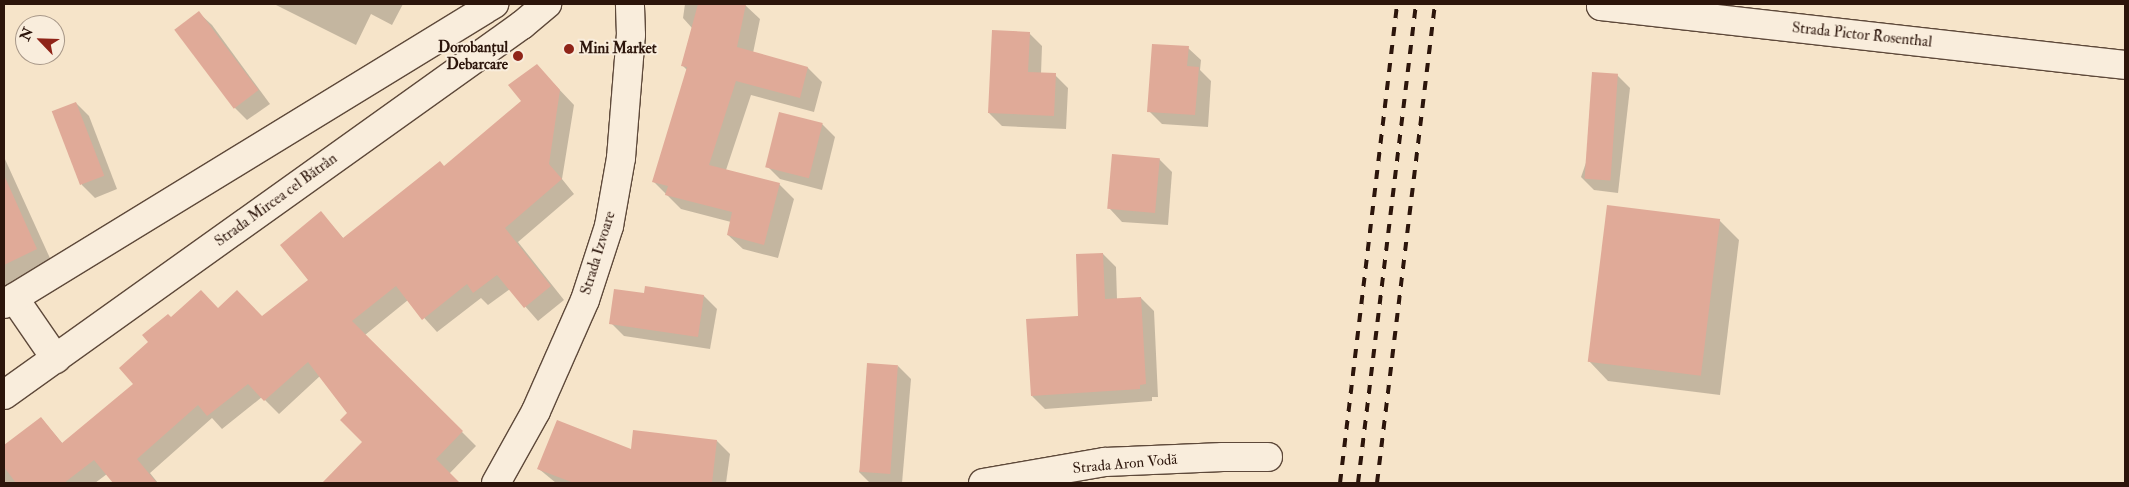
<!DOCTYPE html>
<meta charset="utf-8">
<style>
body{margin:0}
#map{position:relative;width:2129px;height:487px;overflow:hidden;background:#f6e4c9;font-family:"IM FELL Double Pica",serif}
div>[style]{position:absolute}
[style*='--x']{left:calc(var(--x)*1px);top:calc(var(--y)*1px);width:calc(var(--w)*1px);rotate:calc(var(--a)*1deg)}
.shadow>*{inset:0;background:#0003}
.building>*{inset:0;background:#e0aa98;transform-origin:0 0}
.roads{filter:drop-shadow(1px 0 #5e493a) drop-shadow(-1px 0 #5e493a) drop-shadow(0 1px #5e493a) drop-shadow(0 -1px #5e493a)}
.minor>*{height:28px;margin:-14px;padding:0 14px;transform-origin:14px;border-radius:14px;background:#f9eddc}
.rail>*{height:4px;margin-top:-2px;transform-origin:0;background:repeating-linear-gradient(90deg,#2c150b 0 9px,transparent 0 18px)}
.dots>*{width:14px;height:14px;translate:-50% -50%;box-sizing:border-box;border:2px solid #f9eddc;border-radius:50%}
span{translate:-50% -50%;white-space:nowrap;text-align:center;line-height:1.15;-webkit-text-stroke:4px #f9eddc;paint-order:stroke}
.street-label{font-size:15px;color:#2c150b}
.poi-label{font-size:15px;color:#2c150b;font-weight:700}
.right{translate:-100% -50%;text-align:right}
.left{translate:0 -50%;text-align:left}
.frame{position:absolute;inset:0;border:5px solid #2c150b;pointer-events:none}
.north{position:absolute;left:15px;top:15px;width:50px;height:50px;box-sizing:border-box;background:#f9eddc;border:1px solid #a79788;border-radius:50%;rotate:294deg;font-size:14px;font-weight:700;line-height:20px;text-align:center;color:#2c150b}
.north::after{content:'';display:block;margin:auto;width:18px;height:22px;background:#8f2418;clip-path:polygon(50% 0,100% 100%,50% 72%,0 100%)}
</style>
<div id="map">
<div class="shadow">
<i style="clip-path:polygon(274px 4px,403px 4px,392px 25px,371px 14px,356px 45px)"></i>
<i style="clip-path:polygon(685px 4px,745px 5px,760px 19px,753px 53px,808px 68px,822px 82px,814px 112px,751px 95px,726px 170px,779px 184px,794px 199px,778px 258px,743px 249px,728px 235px,731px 222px,681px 209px,654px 182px,687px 70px,682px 65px,692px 28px,683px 18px)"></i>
<i style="clip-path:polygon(199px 13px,212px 25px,270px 104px,247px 120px,234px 107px)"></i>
<i style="clip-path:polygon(1029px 33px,1042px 46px,1041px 74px,1055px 75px,1068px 88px,1066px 129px,1002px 126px,989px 113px)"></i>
<i style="clip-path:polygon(1188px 48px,1201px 60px,1200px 70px,1211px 81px,1208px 127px,1162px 124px,1149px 111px)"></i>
<i style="clip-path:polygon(537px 66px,574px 105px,562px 179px,574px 194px,518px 242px,564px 300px,538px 321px,510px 289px,488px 305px,481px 298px,437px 332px,408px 300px,365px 335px,476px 446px,449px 474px,458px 483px,324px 483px,364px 443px,349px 413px,320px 376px,279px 414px,262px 397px,222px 429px,212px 418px,150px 473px,158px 483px,114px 483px,107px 474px,95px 483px,4px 483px,4px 447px,41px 418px,63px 444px,135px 384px,150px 342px,172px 319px,218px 309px,263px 318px,310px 280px,321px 213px,344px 239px,444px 167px,523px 101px)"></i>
<i style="clip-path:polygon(1617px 75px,1630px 88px,1618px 193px,1594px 190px,1581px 177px)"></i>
<i style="clip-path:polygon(76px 103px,89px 116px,117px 189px,95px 198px,82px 185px)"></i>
<i style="clip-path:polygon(822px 124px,835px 137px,822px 190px,780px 179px,767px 166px)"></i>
<i style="clip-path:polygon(4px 157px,54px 267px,4px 289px)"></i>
<i style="clip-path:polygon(1159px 159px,1172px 172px,1168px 225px,1122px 222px,1110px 209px)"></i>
<i style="clip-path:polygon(1719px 220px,1739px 240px,1720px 395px,1608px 381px,1589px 361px)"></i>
<i style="clip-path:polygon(1103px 254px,1116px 267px,1117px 299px,1141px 298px,1154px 311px,1158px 397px,1152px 397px,1152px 401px,1045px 409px,1032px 396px,1080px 317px)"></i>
<i style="clip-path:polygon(645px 295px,704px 296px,717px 309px,710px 349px,624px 336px,611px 323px)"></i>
<i style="clip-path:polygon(898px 366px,911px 379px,902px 483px,870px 483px,859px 472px)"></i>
<i style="clip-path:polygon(717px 441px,730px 454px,726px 483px,556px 483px,539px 469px)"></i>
</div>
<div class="building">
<i style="clip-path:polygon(698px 4px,746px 4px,737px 47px,808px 67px,800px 98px,736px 81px,709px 165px,780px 183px,764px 245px,727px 235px,732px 212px,665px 195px,668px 186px,652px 182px,687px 67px,681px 66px)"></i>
<i style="left:199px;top:11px;width:99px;height:31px;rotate:53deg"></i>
<i style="clip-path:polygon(992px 30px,1030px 32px,1028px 72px,1056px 73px,1054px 116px,988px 113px)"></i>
<i style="clip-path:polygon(1152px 44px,1189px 46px,1187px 66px,1199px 67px,1195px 115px,1147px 112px)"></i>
<i style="clip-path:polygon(537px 64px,560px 90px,549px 164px,562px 179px,505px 228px,551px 286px,524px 308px,497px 275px,473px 293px,467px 284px,422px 320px,396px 286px,352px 321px,463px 431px,436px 459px,460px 483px,322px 483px,362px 442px,340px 420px,347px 413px,308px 362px,264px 401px,248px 384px,207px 416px,198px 405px,137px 459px,157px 483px,113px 483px,94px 460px,64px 483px,16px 483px,4px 467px,4px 445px,41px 417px,62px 443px,133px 384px,119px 368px,148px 342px,142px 335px,168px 314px,171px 317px,201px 290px,218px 308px,237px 290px,262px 316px,308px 280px,280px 245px,321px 211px,343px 238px,440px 161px,444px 166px,521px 101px,508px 85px)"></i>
<i style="left:1592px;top:72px;width:26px;height:107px;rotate:4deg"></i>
<i style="left:76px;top:102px;width:79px;height:26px;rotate:69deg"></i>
<i style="left:779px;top:112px;width:45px;height:57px;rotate:14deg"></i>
<i style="left:1112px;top:154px;width:48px;height:55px;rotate:5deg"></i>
<i style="clip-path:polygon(4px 175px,37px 249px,4px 265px)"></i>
<i style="left:1607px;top:205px;width:114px;height:158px;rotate:7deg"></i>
<i style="clip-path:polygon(1103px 253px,1105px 299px,1141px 297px,1146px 384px,1140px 385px,1140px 389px,1031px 396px,1026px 319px,1078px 316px,1076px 254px)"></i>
<i style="clip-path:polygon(645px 286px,704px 295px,698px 337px,609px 324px,614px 289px,644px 293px)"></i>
<i style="left:867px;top:363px;width:31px;height:109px;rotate:4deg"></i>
<i style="clip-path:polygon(557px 420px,631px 449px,633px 430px,717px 440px,712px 483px,574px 483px,537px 469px)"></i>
</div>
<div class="roads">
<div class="minor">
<i style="--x:1601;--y:4;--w:2;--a:90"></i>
<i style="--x:1601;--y:6;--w:527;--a:6.42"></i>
<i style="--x:14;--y:298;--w:74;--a:55.5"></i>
<i style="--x:4;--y:304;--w:575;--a:-31.48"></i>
<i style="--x:4;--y:395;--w:637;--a:-35.54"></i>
<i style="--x:522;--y:25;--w:33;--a:-40"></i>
<i style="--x:496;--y:483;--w:82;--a:-60.9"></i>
<i style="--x:536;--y:411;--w:121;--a:-66.2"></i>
<i style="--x:585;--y:300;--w:78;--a:-72"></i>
<i style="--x:609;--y:226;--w:69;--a:-80"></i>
<i style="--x:621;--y:158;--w:123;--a:-85.4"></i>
<i style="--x:631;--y:35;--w:31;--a:-92"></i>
<i style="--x:983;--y:483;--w:124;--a:-9.8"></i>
<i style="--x:1105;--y:462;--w:118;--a:-2.4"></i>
<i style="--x:1223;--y:457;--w:45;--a:0"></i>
</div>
</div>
<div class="rail">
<i style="--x:1340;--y:483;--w:482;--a:-83.2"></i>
<i style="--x:1358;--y:483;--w:482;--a:-83.1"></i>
<i style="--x:1377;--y:483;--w:482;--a:-83.1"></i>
</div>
<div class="dots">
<i style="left:569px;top:49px;background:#8f2418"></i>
<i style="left:518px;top:56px;background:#8f2418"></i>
</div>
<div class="street-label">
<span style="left:1862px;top:35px;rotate:6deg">Strada Pictor Rosenthal</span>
<span style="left:276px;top:200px;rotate:-36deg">Strada Mircea cel Bătrân</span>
<span style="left:598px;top:253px;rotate:-73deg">Strada Izvoare</span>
<span style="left:1125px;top:464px;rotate:-5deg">Strada Aron Vodă</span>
</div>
<div class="poi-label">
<span class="right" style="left:508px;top:56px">Dorobanțul<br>Debarcare</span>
<span class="left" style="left:579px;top:49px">Mini Market</span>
</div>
<div class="frame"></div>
<div class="north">N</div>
</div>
